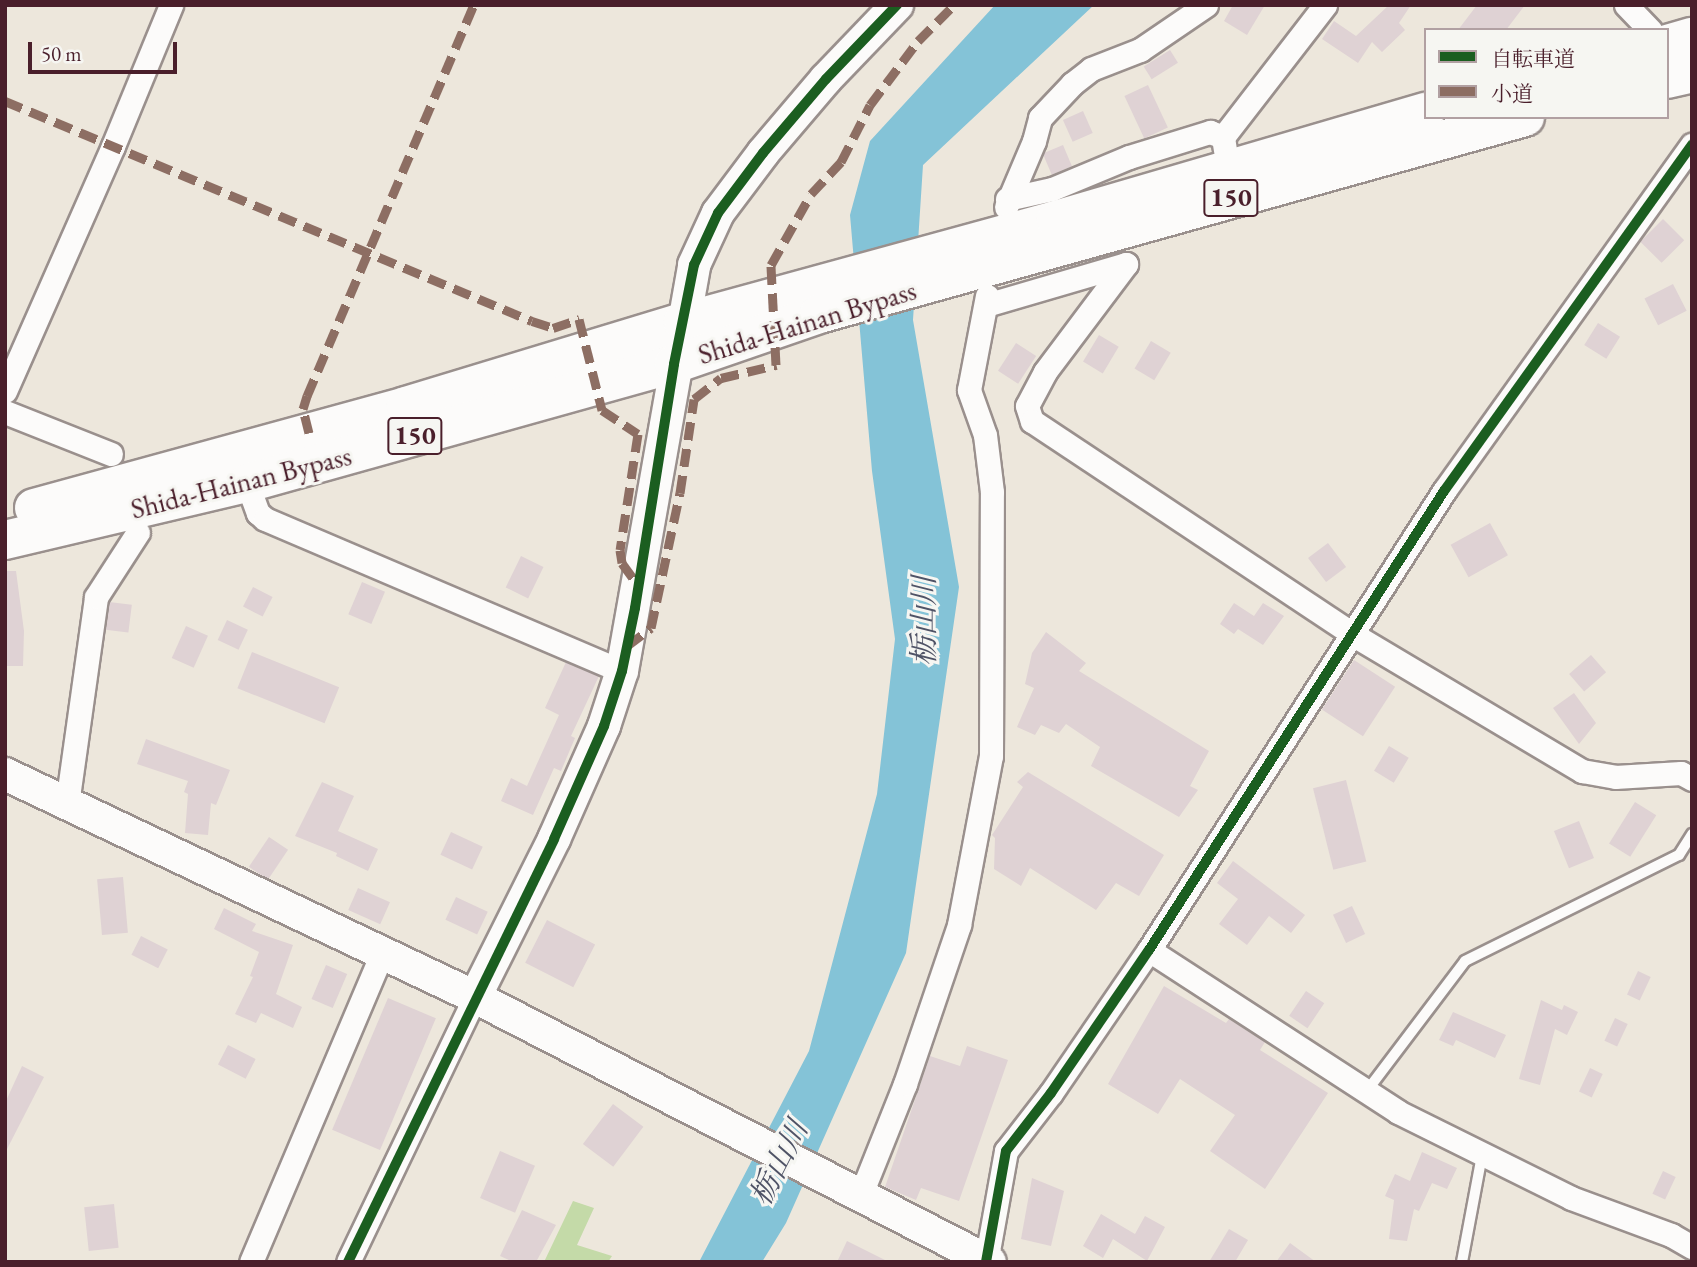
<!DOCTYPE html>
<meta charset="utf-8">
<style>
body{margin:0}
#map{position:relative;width:1697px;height:1267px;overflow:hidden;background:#ede7dc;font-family:"EB Garamond","Noto Serif JP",serif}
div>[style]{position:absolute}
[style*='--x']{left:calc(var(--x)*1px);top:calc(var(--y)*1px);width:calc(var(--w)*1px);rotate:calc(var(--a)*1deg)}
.green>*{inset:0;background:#c4daa8}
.water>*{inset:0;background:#84c3d7}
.building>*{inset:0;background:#dfd2d4;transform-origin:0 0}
.roads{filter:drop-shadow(2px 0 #9a908d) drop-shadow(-2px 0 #9a908d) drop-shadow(0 2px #9a908d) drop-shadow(0 -2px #9a908d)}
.lane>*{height:10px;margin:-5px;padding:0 5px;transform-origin:5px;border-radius:5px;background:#fcfbfa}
.street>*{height:23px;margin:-11.5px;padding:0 11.5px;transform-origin:11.5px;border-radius:11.5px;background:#fcfbfa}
.secondary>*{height:32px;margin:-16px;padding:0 16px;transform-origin:16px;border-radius:16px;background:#fcfbfa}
.highway>*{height:38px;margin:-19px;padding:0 19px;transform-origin:19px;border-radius:19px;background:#fcfbfa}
.quiet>*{height:9px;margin-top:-4.5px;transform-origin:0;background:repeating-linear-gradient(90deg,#8d6e63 0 18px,transparent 0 27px)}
.cycleway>*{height:10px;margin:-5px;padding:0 5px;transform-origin:5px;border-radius:5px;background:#1b5e20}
span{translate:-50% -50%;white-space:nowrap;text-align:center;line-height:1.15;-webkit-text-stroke:6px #f6f6f2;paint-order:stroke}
.shield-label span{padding:2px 5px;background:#f6f6f2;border:2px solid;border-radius:5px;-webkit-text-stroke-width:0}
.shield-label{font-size:26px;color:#4a1f2b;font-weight:700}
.street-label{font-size:28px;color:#4a1f2b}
.water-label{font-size:30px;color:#4f5366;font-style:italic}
.frame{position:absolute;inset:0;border:7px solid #4a1f2b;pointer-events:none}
.legend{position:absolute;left:1424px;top:28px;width:245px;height:91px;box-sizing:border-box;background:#f6f6f2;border:2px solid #b1a0a2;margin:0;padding:9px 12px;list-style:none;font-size:21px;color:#4a1f2b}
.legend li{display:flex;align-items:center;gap:14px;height:35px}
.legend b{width:35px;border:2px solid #b1a0a2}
.scale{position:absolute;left:28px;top:42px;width:149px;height:32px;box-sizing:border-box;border:4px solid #4a1f2b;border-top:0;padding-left:9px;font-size:21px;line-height:24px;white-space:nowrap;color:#4a1f2b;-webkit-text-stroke:5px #f6f6f2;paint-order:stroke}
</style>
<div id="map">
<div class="green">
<i style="clip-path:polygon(573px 1201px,594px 1208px,577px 1245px,612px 1256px,608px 1262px,544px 1262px)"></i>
</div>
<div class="water">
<i style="clip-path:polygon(995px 5px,1094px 5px,923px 165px,913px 320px,959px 587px,906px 953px,786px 1223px,762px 1262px,699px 1262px,809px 1051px,877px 794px,895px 639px,872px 471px,850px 215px,870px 141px)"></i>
</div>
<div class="building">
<i style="clip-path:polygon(1233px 5px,1265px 5px,1247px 35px,1224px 21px)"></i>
<i style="clip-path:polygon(1389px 5px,1411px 5px,1399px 23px,1405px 30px,1382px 52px,1372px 42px,1358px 63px,1322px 39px,1334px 21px,1356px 36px)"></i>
<i style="clip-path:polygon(1477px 5px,1525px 5px,1506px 30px,1458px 30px)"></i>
<i style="left:1170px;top:50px;width:15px;height:31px;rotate:58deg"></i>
<i style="left:1148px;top:85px;width:47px;height:26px;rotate:65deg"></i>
<i style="left:1083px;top:111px;width:24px;height:22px;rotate:66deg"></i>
<i style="left:1063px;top:145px;width:23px;height:22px;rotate:67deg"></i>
<i style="left:1663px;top:219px;width:30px;height:32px;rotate:45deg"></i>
<i style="left:1673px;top:284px;width:30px;height:32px;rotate:63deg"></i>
<i style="left:1598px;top:323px;width:26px;height:26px;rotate:32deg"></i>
<i style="left:1099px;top:335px;width:23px;height:31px;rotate:31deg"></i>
<i style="left:1151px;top:341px;width:23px;height:32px;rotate:31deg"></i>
<i style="left:1016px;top:343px;width:24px;height:33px;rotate:33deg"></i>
<i style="left:1490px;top:523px;width:37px;height:45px;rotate:61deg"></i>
<i style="left:1328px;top:543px;width:30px;height:25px;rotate:53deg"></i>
<i style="left:521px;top:556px;width:25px;height:35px;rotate:26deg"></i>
<i style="clip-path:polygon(5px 571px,16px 571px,24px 631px,23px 666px,5px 666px)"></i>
<i style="left:362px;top:582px;width:25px;height:35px;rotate:23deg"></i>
<i style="left:253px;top:587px;width:22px;height:22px;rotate:27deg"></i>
<i style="left:109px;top:602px;width:23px;height:28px;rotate:7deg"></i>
<i style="clip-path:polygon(1234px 603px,1254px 616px,1263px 603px,1284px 616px,1263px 645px,1238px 629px,1234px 634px,1220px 624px)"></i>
<i style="left:227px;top:620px;width:23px;height:22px;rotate:25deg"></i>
<i style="left:186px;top:626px;width:24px;height:35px;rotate:24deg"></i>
<i style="clip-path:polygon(1046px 632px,1086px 663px,1079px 671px,1209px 751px,1190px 786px,1198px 790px,1179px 817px,1091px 766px,1100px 747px,1066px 724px,1059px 733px,1041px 725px,1035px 735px,1017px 727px,1034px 688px,1025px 684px,1032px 653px)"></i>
<i style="left:252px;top:652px;width:94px;height:39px;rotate:22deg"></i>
<i style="left:1591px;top:655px;width:23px;height:29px;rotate:49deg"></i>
<i style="left:1354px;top:660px;width:49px;height:59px;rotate:33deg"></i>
<i style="clip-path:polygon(566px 662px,599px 676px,571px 736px,575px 738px,561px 771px,554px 768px,533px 815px,501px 801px,511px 778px,527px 786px,559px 715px,545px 708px)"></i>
<i style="clip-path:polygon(1574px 693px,1596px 723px,1579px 744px,1553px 708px)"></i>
<i style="clip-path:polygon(146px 739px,230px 770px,216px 805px,211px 803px,208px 835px,185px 833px,188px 794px,184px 792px,188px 781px,137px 764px)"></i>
<i style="left:1389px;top:746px;width:23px;height:29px;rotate:31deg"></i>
<i style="clip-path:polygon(1028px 772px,1164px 855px,1139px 896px,1116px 883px,1096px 910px,1030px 868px,1021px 886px,994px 869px,995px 838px,992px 835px,1023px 787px,1017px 782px)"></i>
<i style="left:1346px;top:780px;width:84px;height:34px;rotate:76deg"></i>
<i style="clip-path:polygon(322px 782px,354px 796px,338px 831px,378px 849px,368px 871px,336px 856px,337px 853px,295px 836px)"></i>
<i style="left:1635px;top:802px;width:25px;height:49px;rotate:32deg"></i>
<i style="left:1579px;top:821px;width:40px;height:27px;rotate:68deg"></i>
<i style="left:451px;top:832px;width:35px;height:25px;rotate:25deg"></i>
<i style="left:269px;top:837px;width:23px;height:36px;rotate:34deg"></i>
<i style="clip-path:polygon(1233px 861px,1305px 915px,1291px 933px,1269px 916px,1247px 945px,1219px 924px,1238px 899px,1217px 883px)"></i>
<i style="left:123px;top:877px;width:56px;height:26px;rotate:85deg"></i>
<i style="left:358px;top:888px;width:35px;height:24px;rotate:24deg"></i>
<i style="left:456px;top:897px;width:35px;height:25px;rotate:25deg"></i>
<i style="left:1352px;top:906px;width:31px;height:21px;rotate:65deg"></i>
<i style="clip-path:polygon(224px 908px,256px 924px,252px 931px,293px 945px,276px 994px,302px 1007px,293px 1028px,261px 1013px,256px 1023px,235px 1014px,253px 977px,250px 976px,259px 952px,214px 929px)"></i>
<i style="left:547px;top:920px;width:54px;height:48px;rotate:27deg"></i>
<i style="left:141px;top:936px;width:30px;height:21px;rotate:27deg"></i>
<i style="left:326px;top:965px;width:23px;height:37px;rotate:23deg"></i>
<i style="left:1638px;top:971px;width:14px;height:26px;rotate:25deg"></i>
<i style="clip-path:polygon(1164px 986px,1226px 1023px,1229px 1019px,1249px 1032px,1265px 1042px,1260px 1050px,1328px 1093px,1265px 1189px,1210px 1151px,1235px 1115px,1180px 1079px,1158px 1114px,1108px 1084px)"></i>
<i style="left:1306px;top:991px;width:22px;height:30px;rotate:34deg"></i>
<i style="left:388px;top:998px;width:52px;height:143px;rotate:23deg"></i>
<i style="clip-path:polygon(1541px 1000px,1562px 1010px,1564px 1005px,1578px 1012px,1567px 1035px,1555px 1029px,1540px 1085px,1519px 1079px)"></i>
<i style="clip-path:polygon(1453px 1012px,1506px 1035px,1495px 1058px,1456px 1040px,1453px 1046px,1439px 1040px)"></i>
<i style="left:1615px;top:1018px;width:14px;height:25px;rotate:25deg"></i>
<i style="left:228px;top:1045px;width:31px;height:22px;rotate:27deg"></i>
<i style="clip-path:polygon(967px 1046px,1008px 1060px,959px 1201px,921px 1188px,916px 1200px,885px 1187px,930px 1056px,960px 1066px)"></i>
<i style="clip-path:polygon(22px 1066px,44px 1077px,5px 1153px,5px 1103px)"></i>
<i style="left:1590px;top:1068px;width:14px;height:26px;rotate:25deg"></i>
<i style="left:613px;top:1104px;width:38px;height:50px;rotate:37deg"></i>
<i style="left:500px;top:1151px;width:38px;height:51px;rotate:23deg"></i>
<i style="clip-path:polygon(1422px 1152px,1457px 1168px,1447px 1189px,1432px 1183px,1419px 1211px,1414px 1209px,1407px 1241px,1389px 1239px,1394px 1200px,1385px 1196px,1395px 1174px,1410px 1181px)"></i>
<i style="left:1663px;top:1171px;width:14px;height:25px;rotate:25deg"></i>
<i style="clip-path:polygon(1032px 1178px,1064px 1191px,1051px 1246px,1021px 1239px)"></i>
<i style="left:114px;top:1204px;width:44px;height:30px;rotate:84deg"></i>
<i style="clip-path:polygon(522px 1210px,556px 1225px,536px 1262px,513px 1262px,500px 1256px)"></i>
<i style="clip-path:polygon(1101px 1214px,1135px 1234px,1145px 1216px,1165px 1227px,1147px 1261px,1113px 1239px,1103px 1258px,1083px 1246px)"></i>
<i style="clip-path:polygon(1229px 1229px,1248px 1240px,1235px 1262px,1209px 1262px)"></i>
<i style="clip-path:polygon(847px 1241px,889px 1262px,837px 1262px)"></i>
<i style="clip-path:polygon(1290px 1243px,1316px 1262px,1276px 1262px)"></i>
</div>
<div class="roads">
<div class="lane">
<i style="--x:1366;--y:1092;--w:164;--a:-52.9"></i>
<i style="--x:1465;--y:961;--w:239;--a:-26.4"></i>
<i style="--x:1679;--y:855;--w:25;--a:-58"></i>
<i style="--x:1462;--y:1262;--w:109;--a:-79.4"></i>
</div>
<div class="street">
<i style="--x:1626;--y:5;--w:35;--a:46"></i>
<i style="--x:1225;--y:150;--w:13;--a:-99"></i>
<i style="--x:1223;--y:137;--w:167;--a:-52.3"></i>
<i style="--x:1007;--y:199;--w:46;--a:-12.5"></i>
<i style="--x:1052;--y:189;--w:83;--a:-22.6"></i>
<i style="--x:1129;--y:157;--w:85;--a:-17.2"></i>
<i style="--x:1210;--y:132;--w:14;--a:21"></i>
<i style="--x:1006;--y:207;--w:72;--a:-67"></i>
<i style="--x:1034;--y:141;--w:24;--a:-75"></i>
<i style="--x:1040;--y:118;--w:47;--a:-46.7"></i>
<i style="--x:1072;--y:84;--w:24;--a:-38"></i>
<i style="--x:1091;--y:69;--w:53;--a:-21.2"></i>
<i style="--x:1140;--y:50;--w:80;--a:-34.3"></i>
<i style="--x:986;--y:305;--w:146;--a:-16.3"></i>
<i style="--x:1126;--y:264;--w:135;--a:126.9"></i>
<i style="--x:1045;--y:372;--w:38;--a:118"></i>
<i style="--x:1027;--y:406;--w:16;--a:72"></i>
<i style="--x:1032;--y:421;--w:384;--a:33.6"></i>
<i style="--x:1352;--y:634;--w:268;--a:30.8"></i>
<i style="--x:1582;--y:771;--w:34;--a:10"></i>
<i style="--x:1615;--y:777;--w:66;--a:-3.5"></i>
<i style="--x:1681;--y:773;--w:13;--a:29"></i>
<i style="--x:5;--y:391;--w:268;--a:-66.2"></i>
<i style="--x:113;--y:146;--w:152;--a:-67.6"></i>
<i style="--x:5;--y:412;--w:114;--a:21.6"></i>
<i style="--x:247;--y:483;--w:32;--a:70"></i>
<i style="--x:258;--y:513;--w:9;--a:41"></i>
<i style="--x:265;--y:519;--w:388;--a:23.1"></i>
<i style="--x:67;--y:804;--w:209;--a:-82"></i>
<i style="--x:96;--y:597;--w:77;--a:-57.1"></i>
<i style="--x:1149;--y:950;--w:297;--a:33"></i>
<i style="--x:1398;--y:1112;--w:193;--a:26.4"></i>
<i style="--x:1571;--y:1198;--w:107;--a:20.3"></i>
<i style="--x:1671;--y:1235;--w:24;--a:30"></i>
<i style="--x:861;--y:1194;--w:118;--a:-68.2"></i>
<i style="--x:905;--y:1084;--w:168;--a:-71.2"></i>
<i style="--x:959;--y:925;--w:172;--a:-79.3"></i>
<i style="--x:991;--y:756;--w:264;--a:-89.8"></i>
<i style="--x:992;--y:492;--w:57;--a:-97"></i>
<i style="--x:985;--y:435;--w:48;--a:-109.6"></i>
<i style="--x:969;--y:390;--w:96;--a:-79.2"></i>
<i style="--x:251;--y:1262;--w:333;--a:-67"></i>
<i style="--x:348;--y:1262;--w:294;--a:-64.4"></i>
<i style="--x:986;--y:1262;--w:113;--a:-79.8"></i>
<i style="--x:1006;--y:1151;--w:73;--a:-52.2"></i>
<i style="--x:1051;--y:1093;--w:173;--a:-55.6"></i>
<i style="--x:1149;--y:950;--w:546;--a:-57.27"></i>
<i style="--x:1444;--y:491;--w:426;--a:-54.4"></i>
</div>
<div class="secondary">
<i style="--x:5;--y:774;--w:520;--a:25.38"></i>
<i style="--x:475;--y:997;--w:579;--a:27.23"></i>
<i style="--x:475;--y:997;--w:177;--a:-63.4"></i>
<i style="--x:554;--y:839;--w:124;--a:-66.1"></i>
<i style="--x:604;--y:726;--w:58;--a:-71.9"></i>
<i style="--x:622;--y:671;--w:412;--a:-79.9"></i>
<i style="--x:694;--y:265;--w:57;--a:-65.2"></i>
<i style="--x:718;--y:213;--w:75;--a:-53.1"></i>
<i style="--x:763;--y:153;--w:97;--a:-49.6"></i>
<i style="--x:826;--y:79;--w:103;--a:-46.2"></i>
</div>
<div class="highway">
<i style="--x:1667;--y:44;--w:26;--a:-16"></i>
<i style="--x:1667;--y:79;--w:26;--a:-13"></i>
<i style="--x:34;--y:508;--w:386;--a:-15.3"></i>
<i style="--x:406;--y:406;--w:289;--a:-16.9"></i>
<i style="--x:683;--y:322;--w:387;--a:-15.3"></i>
<i style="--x:1056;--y:220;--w:385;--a:-16.3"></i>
<i style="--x:5;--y:540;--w:249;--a:-13.3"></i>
<i style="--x:247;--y:483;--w:443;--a:-15.6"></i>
<i style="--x:674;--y:364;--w:153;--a:-19"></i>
<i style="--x:819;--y:314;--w:733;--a:-15.59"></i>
</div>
</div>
<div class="quiet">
<i style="--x:5;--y:101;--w:571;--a:22.66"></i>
<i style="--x:532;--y:321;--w:22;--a:18"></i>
<i style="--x:553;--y:328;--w:28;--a:-19"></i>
<i style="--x:579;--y:319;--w:94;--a:75.8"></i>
<i style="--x:602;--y:410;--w:43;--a:33.7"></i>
<i style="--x:638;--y:434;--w:117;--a:98.8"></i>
<i style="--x:620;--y:550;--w:13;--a:81"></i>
<i style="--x:622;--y:563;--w:29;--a:54"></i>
<i style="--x:309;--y:433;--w:25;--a:-104"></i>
<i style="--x:303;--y:409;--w:14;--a:-73"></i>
<i style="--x:307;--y:396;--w:425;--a:-66.9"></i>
<i style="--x:627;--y:646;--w:30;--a:-37"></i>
<i style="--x:651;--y:628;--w:138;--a:-77.9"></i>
<i style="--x:680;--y:493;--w:95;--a:-81.5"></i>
<i style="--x:694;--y:399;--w:34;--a:-38"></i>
<i style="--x:721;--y:378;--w:57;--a:-13.3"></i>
<i style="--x:776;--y:365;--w:100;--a:-92.9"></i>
<i style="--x:771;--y:265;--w:81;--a:-60.6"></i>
<i style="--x:811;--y:194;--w:44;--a:-46.8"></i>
<i style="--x:841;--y:162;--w:64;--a:-63"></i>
<i style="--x:870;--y:105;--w:80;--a:-53.1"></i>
<i style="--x:918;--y:41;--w:51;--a:-45"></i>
</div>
<div class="cycleway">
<i style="--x:348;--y:1262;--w:470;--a:-64"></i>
<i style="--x:554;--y:839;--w:124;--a:-66.1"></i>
<i style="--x:604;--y:726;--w:58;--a:-71.9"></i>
<i style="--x:622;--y:671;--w:64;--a:-78.3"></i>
<i style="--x:635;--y:608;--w:247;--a:-80.9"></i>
<i style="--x:674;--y:364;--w:101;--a:-78.6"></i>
<i style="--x:694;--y:265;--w:57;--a:-65.2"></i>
<i style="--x:718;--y:213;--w:75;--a:-53.1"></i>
<i style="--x:763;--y:153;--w:97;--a:-49.6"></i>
<i style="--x:826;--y:79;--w:103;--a:-46.2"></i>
<i style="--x:986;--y:1262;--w:113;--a:-79.8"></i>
<i style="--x:1006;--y:1151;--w:73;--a:-52.2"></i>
<i style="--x:1051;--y:1093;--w:173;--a:-55.6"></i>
<i style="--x:1149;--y:950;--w:546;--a:-57.27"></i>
<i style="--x:1444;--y:491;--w:426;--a:-54.4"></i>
</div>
<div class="shield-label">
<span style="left:1231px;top:198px">150</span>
<span style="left:415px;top:436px">150</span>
</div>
<div class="street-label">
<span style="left:807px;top:322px;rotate:-17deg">Shida-Hainan Bypass</span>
<span style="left:241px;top:482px;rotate:-14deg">Shida-Hainan Bypass</span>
</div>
<div class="water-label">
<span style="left:924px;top:621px;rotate:-90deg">栃山川</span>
<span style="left:779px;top:1163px;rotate:-63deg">栃山川</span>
</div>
<div class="frame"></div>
<ul class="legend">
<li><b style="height:9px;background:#1b5e20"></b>自転車道</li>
<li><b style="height:9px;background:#8d6e63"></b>小道</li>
</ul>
<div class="scale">50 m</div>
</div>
